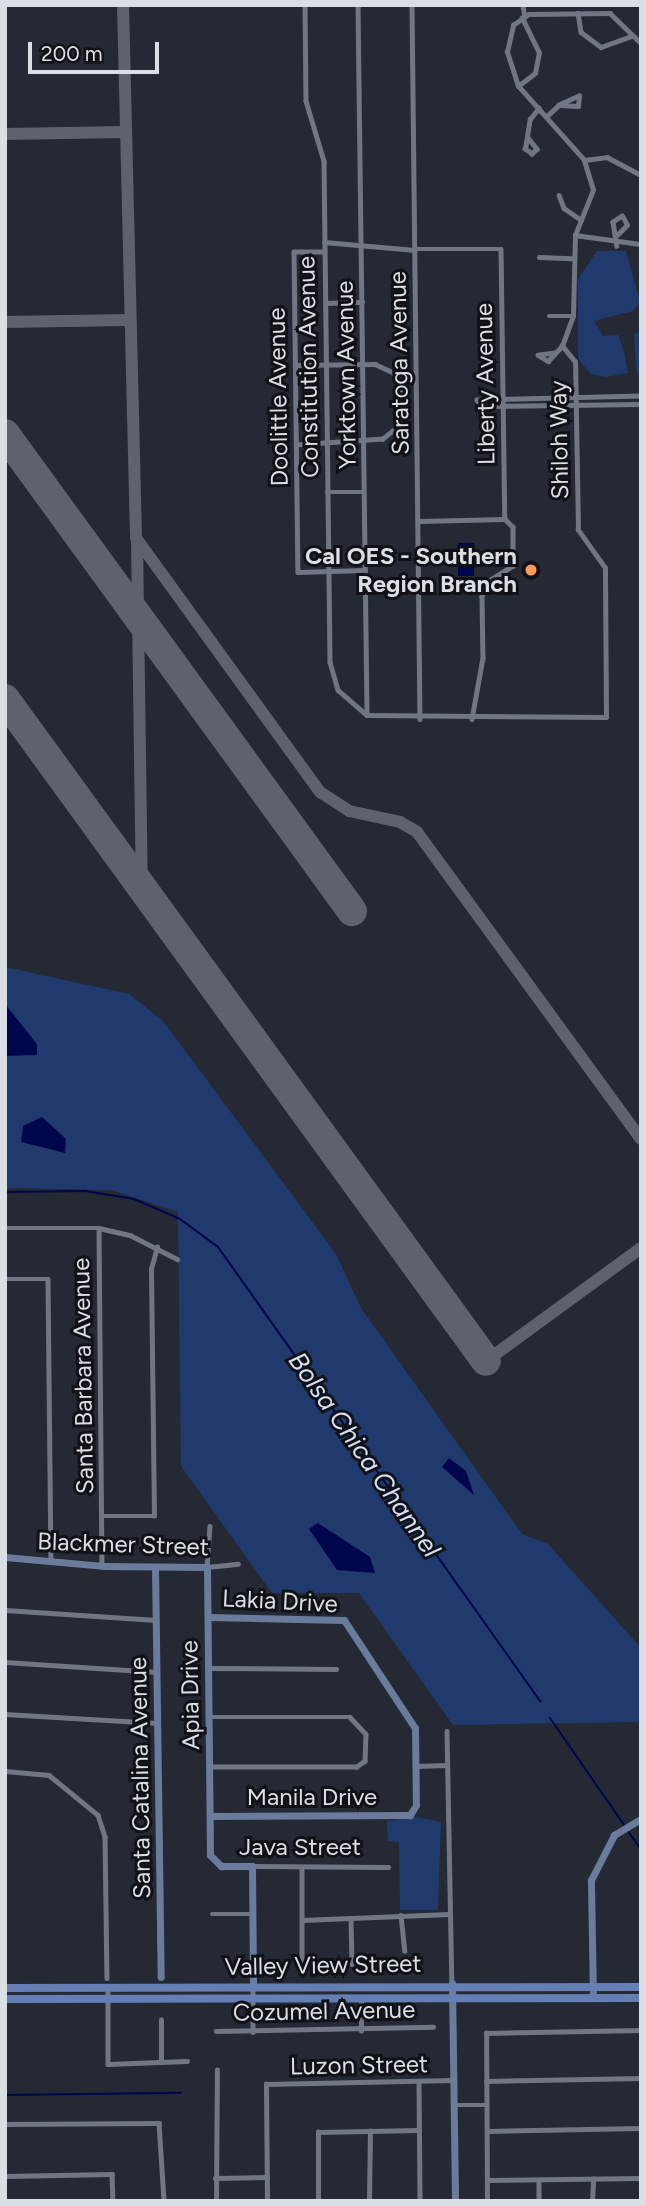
<!DOCTYPE html>
<style>
body{margin:0}
#map{position:relative;width:646px;height:2206px;overflow:hidden;background:#242934;font-family:Figtree,sans-serif}
div>[style]{position:absolute}
[style*='--x']{left:calc(var(--x)*1px);top:calc(var(--y)*1px);width:calc(var(--w)*1px);rotate:calc(var(--a)*1deg)}
.green>*{inset:0;background:#213a6e}
.water>*{inset:0;background:#00064b;transform-origin:0 0}
.stream>*{height:2px;margin:-1px;padding:0 1px;transform-origin:1px;border-radius:1px;background:#00064b}
.taxiway>*{height:12px;margin:-6px;padding:0 6px;transform-origin:6px;border-radius:6px;background:#5d626c}
.runway>*{height:30px;margin:-15px;padding:0 15px;transform-origin:15px;border-radius:15px;background:#5d626c}
.street>*{height:4.5px;margin:-2.25px;padding:0 2.25px;transform-origin:2.25px;border-radius:2.25px;background:#707783}
.secondary>*{height:7px;margin:-3.5px;padding:0 3.5px;transform-origin:3.5px;border-radius:3.5px;background:#6a7b9c}
.primary>*{height:8px;margin:-4px;padding:0 4px;transform-origin:4px;border-radius:4px;background:#657fb5}
.dots>*{width:19px;height:19px;translate:-50% -50%;box-sizing:border-box;border:4px solid #101217;border-radius:50%}
span{translate:-50% -50%;white-space:nowrap;text-align:center;line-height:1.15;-webkit-text-stroke:6px #101217;paint-order:stroke}
.street-label{font-size:24px;color:#dadee5}
.poi-label{font-size:24px;color:#dadee5;font-weight:700}
.right{translate:-100% -50%;text-align:right}
.water-label{font-size:26px;color:#d5e0f5;font-style:italic}
.frame{position:absolute;inset:0;border:7px solid #dadee5;pointer-events:none}
.scale{position:absolute;left:28px;top:42px;width:131px;height:32px;box-sizing:border-box;border:4px solid #dadee5;border-top:0;padding-left:9px;font-size:21px;line-height:24px;white-space:nowrap;color:#dadee5;-webkit-text-stroke:5px #101217;paint-order:stroke}
</style>
<div id="map">
<div class="green">
<i style="clip-path:polygon(597px 251px,626px 251px,640px 302px,633px 311px,594px 321px,603px 336px,618px 335px,624px 352px,628px 373px,606px 377px,591px 374px,578px 359px,578px 279px)"></i>
<i style="clip-path:polygon(641px 331px,641px 374px,637px 375px,634px 334px)"></i>
<i style="clip-path:polygon(5px 967px,129px 994px,163px 1021px,336px 1254px,361px 1308px,522px 1534px,548px 1544px,641px 1648px,641px 1722px,453px 1725px,359px 1593px,272px 1593px,181px 1466px,178px 1212px,111px 1190px,5px 1188px)"></i>
<i style="clip-path:polygon(417px 1817px,441px 1822px,438px 1910px,400px 1910px,399px 1842px,388px 1841px,387px 1821px)"></i>
</div>
<div class="water">
<i style="left:458px;top:543px;width:16px;height:33px"></i>
<i style="clip-path:polygon(5px 1004px,37px 1044px,37px 1055px,5px 1056px)"></i>
<i style="clip-path:polygon(42px 1117px,66px 1139px,65px 1153px,21px 1142px,23px 1126px)"></i>
<i style="clip-path:polygon(449px 1458px,466px 1471px,474px 1495px,442px 1467px)"></i>
<i style="clip-path:polygon(318px 1523px,370px 1557px,375px 1573px,337px 1570px,309px 1529px)"></i>
</div>
<div class="stream">
<i style="--x:5;--y:1192;--w:80;--a:-0.7"></i>
<i style="--x:85;--y:1191;--w:50;--a:9.3"></i>
<i style="--x:134;--y:1199;--w:50;--a:23.5"></i>
<i style="--x:180;--y:1219;--w:47;--a:36.4"></i>
<i style="--x:218;--y:1247;--w:557;--a:54.65"></i>
<i style="--x:550;--y:1718;--w:130;--a:55.3"></i>
<i style="--x:627;--y:1830;--w:24;--a:54"></i>
<i style="--x:5;--y:2095;--w:176;--a:-0.7"></i>
</div>
<div class="taxiway">
<i style="--x:123;--y:5;--w:533;--a:88.6"></i>
<i style="--x:136;--y:538;--w:314;--a:54.1"></i>
<i style="--x:320;--y:792;--w:35;--a:33"></i>
<i style="--x:349;--y:811;--w:52;--a:12.2"></i>
<i style="--x:400;--y:822;--w:20;--a:30"></i>
<i style="--x:417;--y:832;--w:380;--a:53.9"></i>
<i style="--x:5;--y:134;--w:120;--a:-1"></i>
<i style="--x:5;--y:322;--w:123;--a:-0.9"></i>
<i style="--x:137;--y:541;--w:346;--a:89.2"></i>
<i style="--x:486;--y:1361;--w:192;--a:-36.1"></i>
</div>
<div class="runway">
<i style="--x:5;--y:434;--w:590;--a:53.97"></i>
<i style="--x:5;--y:699;--w:818;--a:54"></i>
</div>
<div class="street">
<i style="--x:305;--y:5;--w:96;--a:89.4"></i>
<i style="--x:306;--y:101;--w:63;--a:73.3"></i>
<i style="--x:324;--y:161;--w:501;--a:89.31"></i>
<i style="--x:330;--y:662;--w:29;--a:74"></i>
<i style="--x:338;--y:690;--w:38;--a:41"></i>
<i style="--x:358;--y:5;--w:710;--a:89.27"></i>
<i style="--x:367;--y:715;--w:239;--a:0.5"></i>
<i style="--x:606;--y:717;--w:149;--a:-90.4"></i>
<i style="--x:605;--y:568;--w:47;--a:-125.4"></i>
<i style="--x:578;--y:530;--w:168;--a:-91"></i>
<i style="--x:575;--y:362;--w:21;--a:-129"></i>
<i style="--x:562;--y:346;--w:32;--a:-70"></i>
<i style="--x:573;--y:316;--w:81;--a:-88.6"></i>
<i style="--x:575;--y:235;--w:48;--a:-68.2"></i>
<i style="--x:593;--y:190;--w:31;--a:-107"></i>
<i style="--x:584;--y:160;--w:99;--a:-131.7"></i>
<i style="--x:518;--y:86;--w:36;--a:-108"></i>
<i style="--x:507;--y:52;--w:28;--a:-77"></i>
<i style="--x:513;--y:25;--w:19;--a:-35"></i>
<i style="--x:529;--y:14;--w:81;--a:-0.7"></i>
<i style="--x:610;--y:13;--w:43;--a:44.1"></i>
<i style="--x:412;--y:5;--w:714;--a:89.36"></i>
<i style="--x:523;--y:5;--w:12;--a:81"></i>
<i style="--x:578;--y:13;--w:19;--a:81"></i>
<i style="--x:581;--y:32;--w:25;--a:37"></i>
<i style="--x:601;--y:47;--w:33;--a:-20"></i>
<i style="--x:518;--y:86;--w:21;--a:-37"></i>
<i style="--x:535;--y:73;--w:20;--a:-79"></i>
<i style="--x:539;--y:53;--w:39;--a:-116"></i>
<i style="--x:547;--y:116;--w:16;--a:-43"></i>
<i style="--x:559;--y:105;--w:19;--a:3"></i>
<i style="--x:578;--y:106;--w:10;--a:-84"></i>
<i style="--x:579;--y:96;--w:22;--a:156"></i>
<i style="--x:529;--y:139;--w:13;--a:51"></i>
<i style="--x:537;--y:149;--w:7;--a:135"></i>
<i style="--x:532;--y:154;--w:9;--a:-144"></i>
<i style="--x:525;--y:149;--w:30;--a:-81"></i>
<i style="--x:530;--y:119;--w:14;--a:-51"></i>
<i style="--x:584;--y:160;--w:23;--a:-7"></i>
<i style="--x:607;--y:157;--w:38;--a:28"></i>
<i style="--x:559;--y:195;--w:14;--a:69"></i>
<i style="--x:564;--y:208;--w:21;--a:35"></i>
<i style="--x:575;--y:235;--w:67;--a:7.8"></i>
<i style="--x:617;--y:235;--w:14;--a:-45"></i>
<i style="--x:627;--y:225;--w:10;--a:-119"></i>
<i style="--x:622;--y:216;--w:11;--a:146"></i>
<i style="--x:613;--y:222;--w:24;--a:81"></i>
<i style="--x:324;--y:242;--w:91;--a:5"></i>
<i style="--x:415;--y:249;--w:86;--a:0"></i>
<i style="--x:501;--y:249;--w:270;--a:89.2"></i>
<i style="--x:325;--y:252;--w:31;--a:180"></i>
<i style="--x:294;--y:252;--w:320;--a:89.3"></i>
<i style="--x:298;--y:572;--w:67;--a:-1.7"></i>
<i style="--x:539;--y:257;--w:33;--a:2"></i>
<i style="--x:326;--y:303;--w:36;--a:-2"></i>
<i style="--x:549;--y:316;--w:24;--a:0"></i>
<i style="--x:555;--y:353;--w:17;--a:173"></i>
<i style="--x:538;--y:355;--w:12;--a:31"></i>
<i style="--x:548;--y:361;--w:21;--a:-47"></i>
<i style="--x:296;--y:365;--w:79;--a:-0.7"></i>
<i style="--x:375;--y:364;--w:21;--a:25"></i>
<i style="--x:394;--y:373;--w:33;--a:69"></i>
<i style="--x:406;--y:404;--w:23;--a:108"></i>
<i style="--x:399;--y:426;--w:21;--a:141"></i>
<i style="--x:383;--y:439;--w:87;--a:176.1"></i>
<i style="--x:641;--y:396;--w:164;--a:178.6"></i>
<i style="--x:477;--y:400;--w:8;--a:50"></i>
<i style="--x:482;--y:406;--w:159;--a:-0.7"></i>
<i style="--x:327;--y:492;--w:37;--a:0"></i>
<i style="--x:419;--y:521;--w:86;--a:-1.3"></i>
<i style="--x:505;--y:519;--w:11;--a:45"></i>
<i style="--x:513;--y:527;--w:39;--a:90"></i>
<i style="--x:513;--y:566;--w:28;--a:148"></i>
<i style="--x:489;--y:581;--w:17;--a:115"></i>
<i style="--x:482;--y:596;--w:62;--a:89.1"></i>
<i style="--x:483;--y:658;--w:62;--a:100.2"></i>
<i style="--x:5;--y:1228;--w:94;--a:0"></i>
<i style="--x:99;--y:1228;--w:32;--a:13"></i>
<i style="--x:130;--y:1235;--w:53;--a:27.1"></i>
<i style="--x:99;--y:1228;--w:338;--a:89.5"></i>
<i style="--x:5;--y:1279;--w:43;--a:0"></i>
<i style="--x:48;--y:1279;--w:282;--a:89.4"></i>
<i style="--x:102;--y:1516;--w:52;--a:0"></i>
<i style="--x:154;--y:1516;--w:247;--a:-90.7"></i>
<i style="--x:151;--y:1269;--w:23;--a:-75"></i>
<i style="--x:210;--y:1526;--w:41;--a:94.2"></i>
<i style="--x:207;--y:1567;--w:31;--a:-6"></i>
<i style="--x:5;--y:1610;--w:151;--a:3.8"></i>
<i style="--x:5;--y:1662;--w:152;--a:3.8"></i>
<i style="--x:208;--y:1668;--w:128;--a:0.4"></i>
<i style="--x:5;--y:1714;--w:152;--a:3.4"></i>
<i style="--x:209;--y:1717;--w:141;--a:0"></i>
<i style="--x:350;--y:1717;--w:23;--a:47"></i>
<i style="--x:366;--y:1734;--w:27;--a:92"></i>
<i style="--x:365;--y:1761;--w:10;--a:143"></i>
<i style="--x:357;--y:1767;--w:147;--a:180"></i>
<i style="--x:447;--y:1731;--w:252;--a:88.9"></i>
<i style="--x:416;--y:1766;--w:31;--a:-2"></i>
<i style="--x:5;--y:1771;--w:44;--a:5.2"></i>
<i style="--x:49;--y:1775;--w:63;--a:39.2"></i>
<i style="--x:98;--y:1815;--w:23;--a:72"></i>
<i style="--x:105;--y:1837;--w:141;--a:89.2"></i>
<i style="--x:252;--y:1866;--w:136;--a:0.4"></i>
<i style="--x:302;--y:1867;--w:98;--a:90"></i>
<i style="--x:212;--y:1914;--w:40;--a:0"></i>
<i style="--x:401;--y:1915;--w:36;--a:84"></i>
<i style="--x:302;--y:1920;--w:147;--a:-2.3"></i>
<i style="--x:351;--y:1920;--w:44;--a:88.7"></i>
<i style="--x:108;--y:1987;--w:77;--a:90"></i>
<i style="--x:108;--y:2064;--w:79;--a:-2.2"></i>
<i style="--x:253;--y:1987;--w:45;--a:90"></i>
<i style="--x:216;--y:2031;--w:217;--a:-1.1"></i>
<i style="--x:361;--y:2031;--w:32;--a:-90"></i>
<i style="--x:161;--y:2062;--w:42;--a:-90"></i>
<i style="--x:419;--y:2081;--w:120;--a:89.5"></i>
<i style="--x:486;--y:2081;--w:155;--a:-1.1"></i>
<i style="--x:453;--y:2105;--w:33;--a:0"></i>
<i style="--x:5;--y:2124;--w:154;--a:-0.4"></i>
<i style="--x:159;--y:2123;--w:78;--a:86.3"></i>
<i style="--x:487;--y:2131;--w:154;--a:-1.1"></i>
<i style="--x:5;--y:2176;--w:107;--a:-1.1"></i>
<i style="--x:112;--y:2174;--w:27;--a:88"></i>
<i style="--x:215;--y:2178;--w:52;--a:-1.1"></i>
<i style="--x:487;--y:2180;--w:154;--a:-0.7"></i>
<i style="--x:539;--y:2180;--w:21;--a:90"></i>
<i style="--x:216;--y:2201;--w:131;--a:-89.6"></i>
<i style="--x:267;--y:2201;--w:117;--a:-90.5"></i>
<i style="--x:266;--y:2084;--w:187;--a:-1.2"></i>
<i style="--x:318;--y:2201;--w:69;--a:-90"></i>
<i style="--x:318;--y:2132;--w:101;--a:-1.1"></i>
<i style="--x:369;--y:2201;--w:70;--a:-89.2"></i>
<i style="--x:487;--y:2201;--w:168;--a:-90.3"></i>
<i style="--x:486;--y:2033;--w:155;--a:-1.1"></i>
<i style="--x:592;--y:2201;--w:22;--a:-87"></i>
</div>
<div class="secondary">
<i style="--x:5;--y:1557;--w:98;--a:5.2"></i>
<i style="--x:103;--y:1566;--w:104;--a:0.6"></i>
<i style="--x:207;--y:1567;--w:288;--a:89.4"></i>
<i style="--x:210;--y:1855;--w:16;--a:45"></i>
<i style="--x:221;--y:1866;--w:31;--a:0"></i>
<i style="--x:252;--y:1866;--w:118;--a:89.5"></i>
<i style="--x:155;--y:1568;--w:409;--a:89.2"></i>
<i style="--x:208;--y:1617;--w:136;--a:1.3"></i>
<i style="--x:344;--y:1620;--w:129;--a:56.7"></i>
<i style="--x:415;--y:1728;--w:77;--a:89.3"></i>
<i style="--x:416;--y:1805;--w:12;--a:121"></i>
<i style="--x:410;--y:1815;--w:200;--a:179.7"></i>
<i style="--x:452;--y:1983;--w:218;--a:89.2"></i>
<i style="--x:593;--y:1998;--w:118;--a:-91"></i>
<i style="--x:591;--y:1880;--w:51;--a:-62.9"></i>
<i style="--x:614;--y:1835;--w:31;--a:-31"></i>
</div>
<div class="primary">
<i style="--x:5;--y:1988;--w:636;--a:-0.09"></i>
<i style="--x:5;--y:1999;--w:636;--a:-0.09"></i>
</div>
<div class="dots">
<i style="left:531px;top:570px;background:#fe9b58"></i>
</div>
<div class="street-label">
<span style="left:399px;top:363px;rotate:-91deg">Saratoga Avenue</span>
<span style="left:308px;top:367px;rotate:-91deg">Constitution Avenue</span>
<span style="left:346px;top:375px;rotate:-91deg">Yorktown Avenue</span>
<span style="left:485px;top:384px;rotate:-91deg">Liberty Avenue</span>
<span style="left:278px;top:397px;rotate:-91deg">Doolittle Avenue</span>
<span style="left:559px;top:440px;rotate:-91deg">Shiloh Way</span>
<span style="left:83px;top:1376px;rotate:-91deg">Santa Barbara Avenue</span>
<span style="left:123px;top:1544px;rotate:2deg">Blackmer Street</span>
<span style="left:280px;top:1601px;rotate:3deg">Lakia Drive</span>
<span style="left:190px;top:1695px;rotate:-91deg">Apia Drive</span>
<span style="left:140px;top:1778px;rotate:-91deg">Santa Catalina Avenue</span>
<span style="left:312px;top:1797px">Manila Drive</span>
<span style="left:300px;top:1847px">Java Street</span>
<span style="left:323px;top:1965px;rotate:-1deg">Valley View Street</span>
<span style="left:324px;top:2011px;rotate:-1deg">Cozumel Avenue</span>
<span style="left:359px;top:2065px;rotate:-1deg">Luzon Street</span>
</div>
<div class="poi-label">
<span class="right" style="left:517px;top:570px">Cal OES - Southern<br>Region Branch</span>
</div>
<div class="water-label">
<span style="left:364px;top:1455px;rotate:55deg">Bolsa Chica Channel</span>
</div>
<div class="frame"></div>
<div class="scale">200 m</div>
</div>
